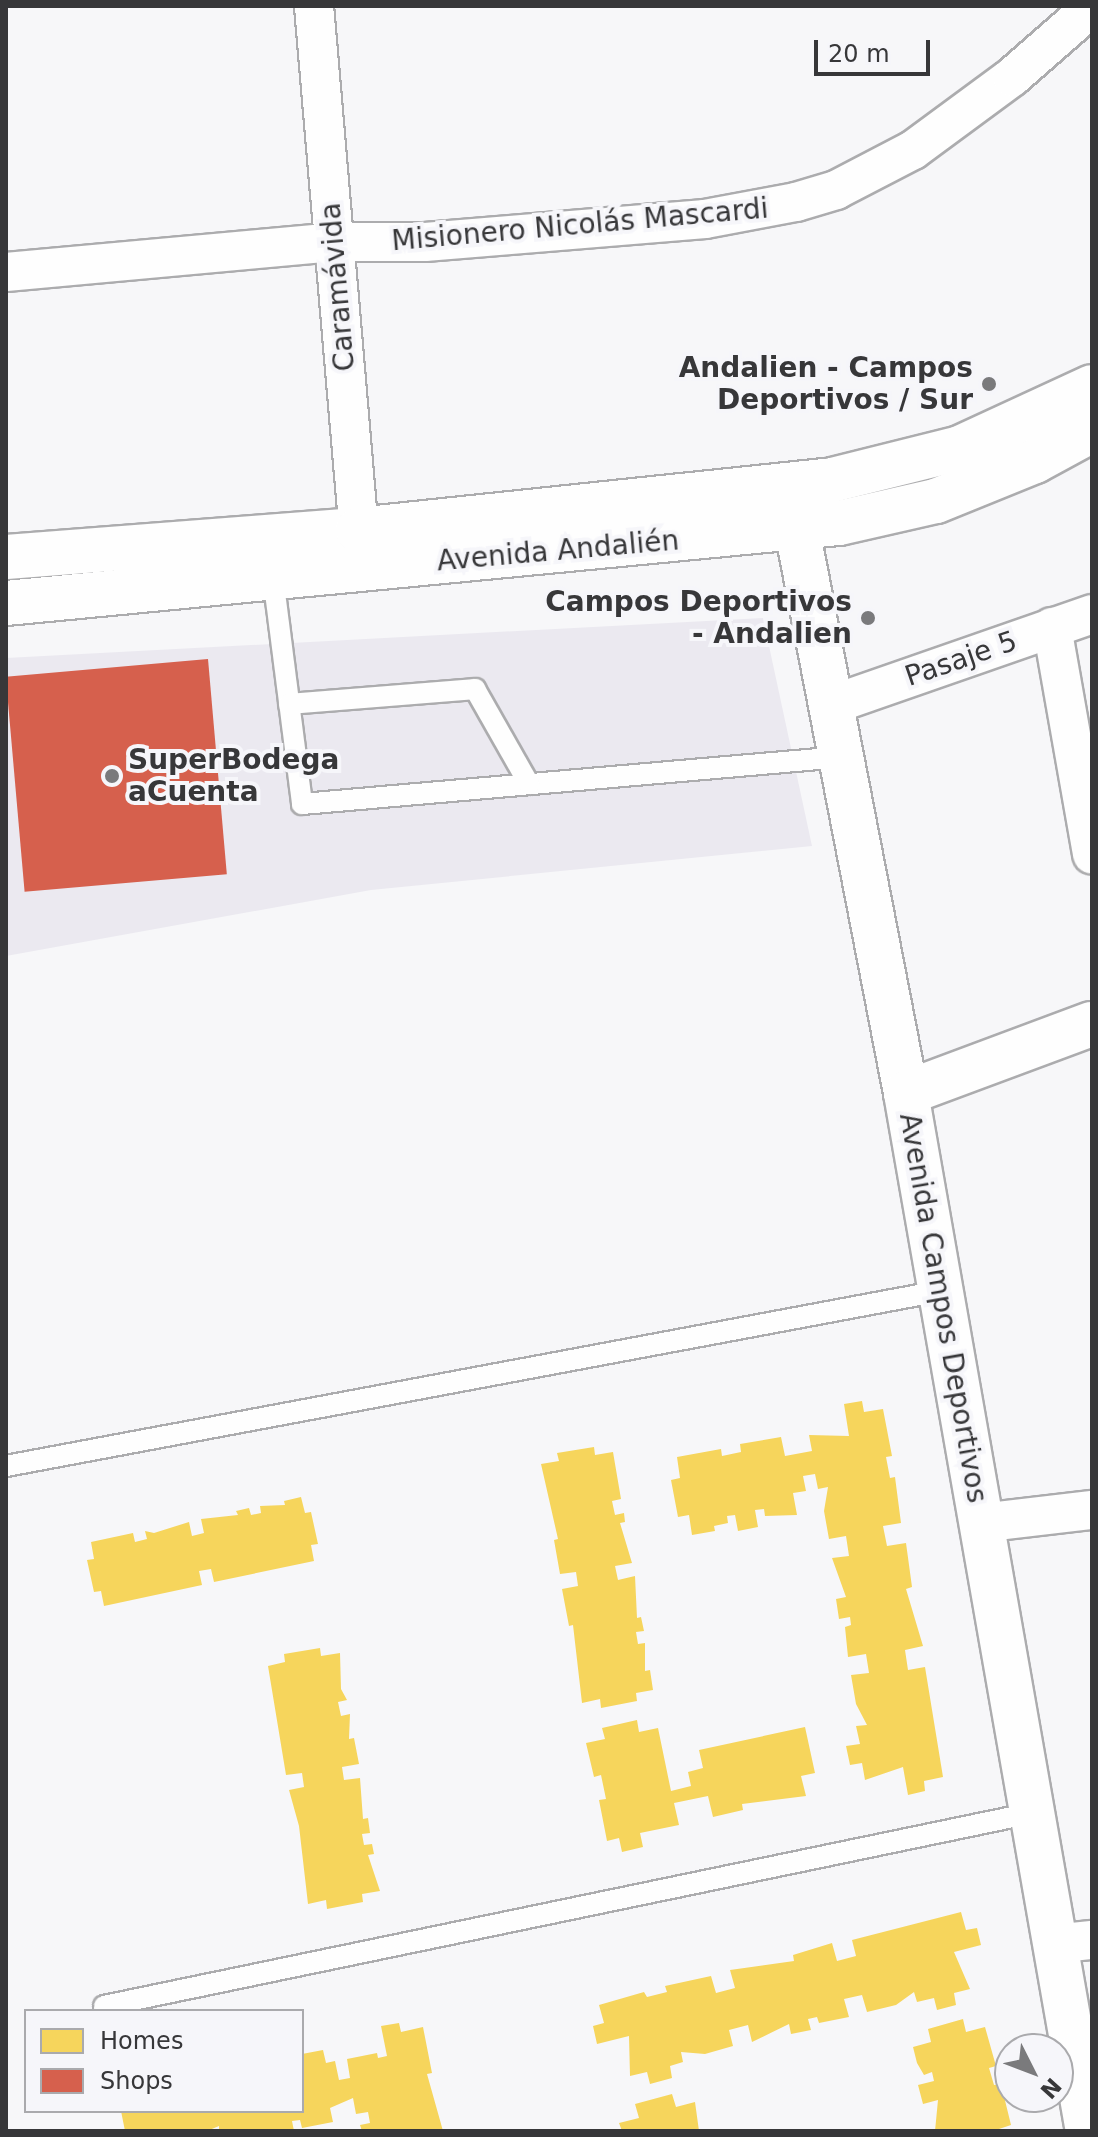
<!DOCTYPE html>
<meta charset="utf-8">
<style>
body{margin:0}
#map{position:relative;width:1098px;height:2137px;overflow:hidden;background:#f7f7f9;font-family:"DejaVu Sans",sans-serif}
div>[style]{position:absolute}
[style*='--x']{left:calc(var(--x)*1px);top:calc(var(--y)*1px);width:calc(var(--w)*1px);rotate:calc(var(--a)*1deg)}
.built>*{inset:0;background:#ebe9f0}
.homes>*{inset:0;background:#f6d55c}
.shops>*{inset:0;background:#d6604d;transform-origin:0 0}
.roads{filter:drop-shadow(2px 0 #acacae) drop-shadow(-2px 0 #acacae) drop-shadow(0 2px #acacae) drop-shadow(0 -2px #acacae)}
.service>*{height:20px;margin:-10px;padding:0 10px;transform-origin:10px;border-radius:10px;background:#fefefe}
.minor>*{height:38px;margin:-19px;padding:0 19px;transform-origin:19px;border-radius:19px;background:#fefefe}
.tertiary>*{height:44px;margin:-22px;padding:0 22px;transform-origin:22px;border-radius:22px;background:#fefefe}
.secondary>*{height:44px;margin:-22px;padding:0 22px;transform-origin:22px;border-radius:22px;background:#fefefe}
.dots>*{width:22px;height:22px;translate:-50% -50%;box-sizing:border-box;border:4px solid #f6f6fa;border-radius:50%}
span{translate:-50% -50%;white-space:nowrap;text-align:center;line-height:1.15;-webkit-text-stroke:8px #f6f6fa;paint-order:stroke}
.street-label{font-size:28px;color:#373739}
.poi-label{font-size:28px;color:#373739;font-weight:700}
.right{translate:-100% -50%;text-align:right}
.left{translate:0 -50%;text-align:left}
.frame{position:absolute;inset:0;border:8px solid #373739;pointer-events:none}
.legend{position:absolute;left:24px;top:2009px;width:280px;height:104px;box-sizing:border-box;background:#f6f6fa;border:2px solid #aaaaad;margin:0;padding:10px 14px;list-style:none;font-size:24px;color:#373739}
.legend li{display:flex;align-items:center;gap:16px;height:40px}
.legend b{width:40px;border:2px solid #aaaaad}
.north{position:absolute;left:994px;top:2033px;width:80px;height:80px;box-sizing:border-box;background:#f6f6fa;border:2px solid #aaaaad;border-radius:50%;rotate:132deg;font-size:22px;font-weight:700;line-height:32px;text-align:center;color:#373739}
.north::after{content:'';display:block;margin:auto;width:28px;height:36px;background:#7a7a7c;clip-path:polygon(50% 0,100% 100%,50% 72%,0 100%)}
.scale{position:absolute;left:814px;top:40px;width:116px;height:36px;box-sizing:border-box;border:4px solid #373739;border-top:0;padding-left:10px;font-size:24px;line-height:28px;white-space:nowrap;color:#373739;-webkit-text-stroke:6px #f6f6fa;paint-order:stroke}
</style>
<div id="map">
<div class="built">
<i style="clip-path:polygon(763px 618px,812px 846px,371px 890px,6px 956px,6px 658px)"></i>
</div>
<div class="homes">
<i style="clip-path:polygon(862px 1401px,864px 1412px,883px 1409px,892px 1456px,886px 1457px,890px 1478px,895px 1477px,901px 1523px,883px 1526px,887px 1546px,906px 1543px,912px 1587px,906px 1589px,923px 1646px,905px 1650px,908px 1670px,925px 1667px,943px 1777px,924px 1781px,925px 1791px,908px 1795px,903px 1767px,865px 1780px,862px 1763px,850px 1765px,846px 1746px,860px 1744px,856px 1726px,867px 1725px,856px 1704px,851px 1675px,869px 1673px,866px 1654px,848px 1657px,845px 1627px,851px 1625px,850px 1617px,839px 1619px,836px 1599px,846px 1597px,832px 1558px,849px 1556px,846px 1536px,829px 1539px,824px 1511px,828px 1487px,818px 1489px,815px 1474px,803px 1476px,806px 1491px,793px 1493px,797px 1515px,765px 1516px,764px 1509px,755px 1510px,758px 1527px,738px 1531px,735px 1515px,727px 1516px,728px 1523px,714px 1526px,715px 1531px,692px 1535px,689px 1515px,678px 1517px,671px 1480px,680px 1478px,677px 1457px,721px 1449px,722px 1456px,741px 1452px,740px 1444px,781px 1437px,785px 1456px,812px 1451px,809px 1435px,849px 1436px,844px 1404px)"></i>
<i style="clip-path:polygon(594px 1447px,595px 1455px,613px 1452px,621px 1499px,612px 1501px,615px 1515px,624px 1513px,625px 1522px,620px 1523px,632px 1563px,615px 1566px,618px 1580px,635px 1576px,637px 1618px,641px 1617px,644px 1631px,636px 1632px,638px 1644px,645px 1643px,645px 1671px,650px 1670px,653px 1690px,636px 1693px,637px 1701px,601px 1708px,600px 1699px,582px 1703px,573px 1625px,569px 1626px,562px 1589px,578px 1586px,576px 1572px,560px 1574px,554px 1540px,558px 1539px,541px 1464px,559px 1461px,557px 1453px)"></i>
<i style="clip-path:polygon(301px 1497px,305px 1513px,311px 1512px,318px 1544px,311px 1545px,314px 1561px,214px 1582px,211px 1569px,199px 1571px,202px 1585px,104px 1606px,101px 1591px,94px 1592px,87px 1560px,94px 1559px,91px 1542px,133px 1533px,135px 1542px,147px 1539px,145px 1531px,154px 1533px,189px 1522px,192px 1536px,204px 1533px,201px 1519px,238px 1515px,236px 1511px,249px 1508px,251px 1515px,261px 1513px,260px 1506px,285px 1505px,284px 1501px)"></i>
<i style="clip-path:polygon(320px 1648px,321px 1656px,340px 1653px,341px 1689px,347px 1700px,338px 1702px,341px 1716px,350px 1714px,349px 1739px,354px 1738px,359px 1764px,342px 1767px,344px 1780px,360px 1778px,363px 1819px,368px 1818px,370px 1833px,362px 1834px,364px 1845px,372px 1844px,374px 1854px,368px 1855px,380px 1891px,362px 1894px,363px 1902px,327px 1909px,326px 1900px,308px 1904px,299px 1826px,289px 1790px,304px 1787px,302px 1773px,286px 1775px,268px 1666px,285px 1662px,284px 1654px)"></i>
<i style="clip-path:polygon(637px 1720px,639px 1732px,658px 1728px,671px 1791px,691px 1786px,688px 1772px,703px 1768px,699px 1750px,805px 1727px,815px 1773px,801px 1776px,806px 1796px,742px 1804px,743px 1810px,713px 1817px,708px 1796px,674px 1803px,679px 1825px,640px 1833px,643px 1847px,622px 1852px,619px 1838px,607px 1841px,599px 1800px,606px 1799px,601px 1775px,594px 1777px,586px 1743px,605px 1739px,602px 1728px)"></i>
<i style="clip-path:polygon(961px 1912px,966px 1930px,977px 1928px,981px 1945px,954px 1952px,970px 1989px,954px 1993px,956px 2005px,937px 2010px,934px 1998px,917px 2002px,914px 1992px,896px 2005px,867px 2012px,862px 1995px,844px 1999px,849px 2017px,819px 2023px,817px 2017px,808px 2019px,811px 2030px,791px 2034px,789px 2024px,752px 2042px,748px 2025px,729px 2030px,733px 2046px,705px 2054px,681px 2052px,683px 2062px,670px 2066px,672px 2078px,650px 2084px,647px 2072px,630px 2076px,629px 2036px,597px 2044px,593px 2026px,604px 2023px,599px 2005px,644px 1992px,647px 1997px,667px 1992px,665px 1986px,711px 1976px,716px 1993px,735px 1988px,730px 1970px,794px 1961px,793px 1955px,832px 1943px,837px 1961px,856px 1956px,852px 1940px)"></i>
<i style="clip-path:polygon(963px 2019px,966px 2032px,985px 2027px,996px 2066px,989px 2068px,994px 2085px,1001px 2084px,1011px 2125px,993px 2131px,935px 2131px,938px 2100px,923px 2104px,918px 2085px,934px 2081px,932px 2072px,924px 2075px,917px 2063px,913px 2047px,931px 2042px,928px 2029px)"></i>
<i style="clip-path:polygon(399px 2023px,401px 2032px,423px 2027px,432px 2073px,427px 2074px,443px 2131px,362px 2131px,360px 2125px,370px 2123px,368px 2112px,356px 2114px,353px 2098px,330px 2108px,333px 2122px,302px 2128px,300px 2120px,292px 2121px,294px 2131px,219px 2130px,219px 2126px,207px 2131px,125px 2131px,121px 2111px,302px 2111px,302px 2054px,323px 2050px,326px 2063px,335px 2061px,339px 2080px,350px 2078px,347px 2059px,377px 2053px,378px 2058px,387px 2056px,381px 2026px)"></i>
<i style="clip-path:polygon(672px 2094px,676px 2107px,695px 2102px,699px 2131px,622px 2131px,619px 2123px,639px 2118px,635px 2104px)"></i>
</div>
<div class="shops">
<i style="left:208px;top:659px;width:216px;height:203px;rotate:85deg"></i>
</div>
<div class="roads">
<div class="service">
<i style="--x:273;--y:577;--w:229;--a:82.7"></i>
<i style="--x:302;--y:804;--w:541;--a:-4.98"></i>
<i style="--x:289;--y:704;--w:187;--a:-4.6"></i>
<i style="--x:475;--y:689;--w:109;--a:60.4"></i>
<i style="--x:6;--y:1466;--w:950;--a:-10.61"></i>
<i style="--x:104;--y:2006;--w:948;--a:-11.75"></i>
</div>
<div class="minor">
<i style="--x:314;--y:6;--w:553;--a:85.12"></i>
<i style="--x:6;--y:272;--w:329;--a:-5.2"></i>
<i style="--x:334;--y:242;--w:91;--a:0"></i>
<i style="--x:425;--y:242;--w:281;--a:-4.7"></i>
<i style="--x:705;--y:219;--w:93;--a:-10.6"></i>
<i style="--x:796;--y:202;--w:42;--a:-16.7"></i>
<i style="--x:836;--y:190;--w:87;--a:-27.5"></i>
<i style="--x:913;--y:150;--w:123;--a:-36.4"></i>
<i style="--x:1012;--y:77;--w:106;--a:-41.2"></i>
<i style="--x:1052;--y:627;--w:231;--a:80"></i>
<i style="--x:831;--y:705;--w:276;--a:-19.2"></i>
<i style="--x:981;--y:1523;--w:112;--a:-6.7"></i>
<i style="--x:1053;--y:1944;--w:39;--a:-6"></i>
</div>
<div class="tertiary">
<i style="--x:789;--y:488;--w:616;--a:79.05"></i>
<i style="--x:906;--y:1093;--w:1054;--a:80.06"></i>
<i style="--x:906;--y:1093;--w:198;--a:-20.4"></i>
</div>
<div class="secondary">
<i style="--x:6;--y:557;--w:353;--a:-4.4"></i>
<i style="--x:358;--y:530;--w:477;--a:-6"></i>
<i style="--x:832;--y:480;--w:132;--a:-14"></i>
<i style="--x:960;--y:448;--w:145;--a:-24.8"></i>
<i style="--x:6;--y:603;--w:837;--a:-5.49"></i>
<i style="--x:839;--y:523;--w:99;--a:-12.8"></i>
<i style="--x:936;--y:501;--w:107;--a:-22"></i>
<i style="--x:1035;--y:461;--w:65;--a:-28.5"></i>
</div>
</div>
<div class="dots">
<i style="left:989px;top:384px;background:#7a7a7c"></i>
<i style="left:868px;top:618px;background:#7a7a7c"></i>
<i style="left:112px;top:776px;background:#7a7a7c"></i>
</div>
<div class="street-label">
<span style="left:580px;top:225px;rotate:-5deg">Misionero Nicolás Mascardi</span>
<span style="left:338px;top:287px;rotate:-95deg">Caramávida</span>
<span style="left:558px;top:551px;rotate:-5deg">Avenida Andalién</span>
<span style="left:961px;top:659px;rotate:-19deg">Pasaje 5</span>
<span style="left:943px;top:1308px;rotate:80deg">Avenida Campos Deportivos</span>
</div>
<div class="poi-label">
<span class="right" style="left:973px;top:384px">Andalien - Campos<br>Deportivos / Sur</span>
<span class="right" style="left:852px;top:618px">Campos Deportivos<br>- Andalien</span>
<span class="left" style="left:128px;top:776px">SuperBodega<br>aCuenta</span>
</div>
<div class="frame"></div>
<ul class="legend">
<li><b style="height:22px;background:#f6d55c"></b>Homes</li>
<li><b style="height:22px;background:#d6604d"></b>Shops</li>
</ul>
<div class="north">N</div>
<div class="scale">20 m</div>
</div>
